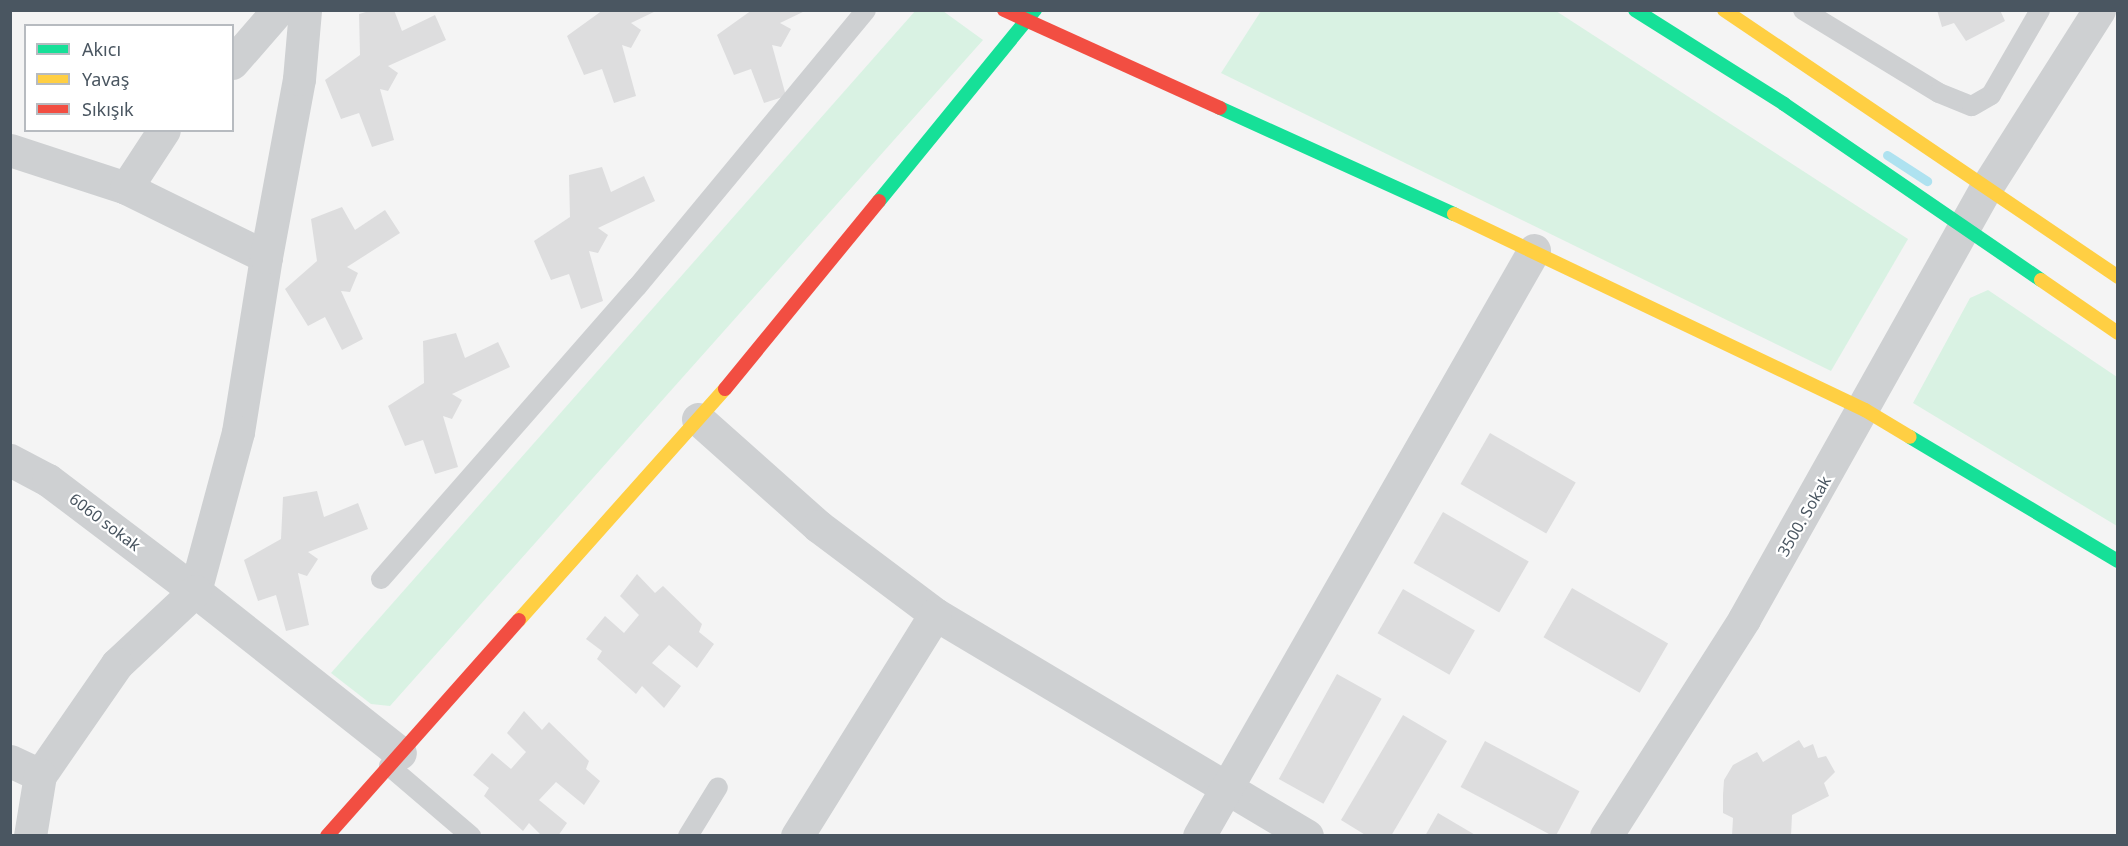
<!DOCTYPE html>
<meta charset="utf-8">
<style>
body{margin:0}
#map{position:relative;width:2128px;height:846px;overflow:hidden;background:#f4f4f4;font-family:"Noto Sans",sans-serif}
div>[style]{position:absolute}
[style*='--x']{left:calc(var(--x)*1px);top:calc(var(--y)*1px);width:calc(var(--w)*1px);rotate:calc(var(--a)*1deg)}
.green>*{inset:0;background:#d9f2e3}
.stream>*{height:9px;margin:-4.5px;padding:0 4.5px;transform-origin:4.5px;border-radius:4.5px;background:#aee2f0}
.building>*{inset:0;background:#ddddde;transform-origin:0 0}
.lane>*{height:20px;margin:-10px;padding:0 10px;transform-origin:10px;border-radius:10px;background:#ced0d2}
.street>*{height:33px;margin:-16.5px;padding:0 16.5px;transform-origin:16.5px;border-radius:16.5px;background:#ced0d2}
.fast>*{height:14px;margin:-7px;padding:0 7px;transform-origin:7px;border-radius:7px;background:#16e098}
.slow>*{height:14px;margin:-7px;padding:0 7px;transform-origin:7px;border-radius:7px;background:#ffcf43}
.jam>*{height:14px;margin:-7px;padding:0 7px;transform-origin:7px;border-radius:7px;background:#f24e42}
span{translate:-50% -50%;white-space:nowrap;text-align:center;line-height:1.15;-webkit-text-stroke:4.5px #fff;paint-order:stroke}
.street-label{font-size:16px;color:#4a5661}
.frame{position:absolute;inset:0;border:12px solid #4a5661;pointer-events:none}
.legend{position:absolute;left:24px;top:24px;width:210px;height:108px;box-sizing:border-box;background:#fff;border:2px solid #b7bbc0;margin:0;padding:8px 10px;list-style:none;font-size:18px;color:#4a5661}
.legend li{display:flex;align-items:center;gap:12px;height:30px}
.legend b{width:30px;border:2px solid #b7bbc0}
</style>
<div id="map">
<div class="green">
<i style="clip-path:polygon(916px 10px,943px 11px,983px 40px,390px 706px,371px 704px,331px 673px)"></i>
<i style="clip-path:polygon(1261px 11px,1556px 11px,1908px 239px,1831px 371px,1221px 73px)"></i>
<i style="clip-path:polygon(1988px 290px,2117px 377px,2117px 526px,1913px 403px,1970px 298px)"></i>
</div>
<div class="stream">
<i style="--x:1887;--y:155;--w:48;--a:33"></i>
</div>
<div class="building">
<i style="clip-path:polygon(373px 10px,394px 10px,402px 31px,435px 15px,446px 40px,388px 66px,398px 73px,388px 91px,380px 89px,394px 140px,372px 147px,359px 113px,341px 119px,325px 80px,360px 55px,359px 14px)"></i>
<i style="clip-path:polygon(603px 10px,658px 10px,631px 23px,641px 30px,631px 48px,622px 45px,636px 96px,614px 103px,602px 69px,584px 75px,567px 36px)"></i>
<i style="clip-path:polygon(752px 10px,807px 10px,780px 23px,791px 29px,781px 47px,772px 45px,786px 96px,764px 103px,751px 69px,734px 75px,717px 35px)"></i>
<i style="clip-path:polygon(1937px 10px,2000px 10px,2005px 21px,1966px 41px,1954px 23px,1942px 27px)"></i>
<i style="clip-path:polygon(602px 167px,611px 192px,644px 176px,655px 201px,598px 228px,608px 235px,598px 253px,589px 251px,603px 301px,581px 309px,569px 274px,551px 280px,534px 241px,570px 217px,569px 175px)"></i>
<i style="clip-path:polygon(342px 207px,355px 230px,385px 210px,400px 233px,347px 267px,358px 273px,350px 292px,341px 291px,363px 339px,342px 350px,325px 317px,308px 326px,285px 289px,317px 261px,311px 219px)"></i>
<i style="clip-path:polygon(456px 333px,465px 358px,498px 342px,510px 367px,452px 394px,462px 400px,452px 419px,443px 416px,458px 467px,435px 474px,423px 440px,405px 446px,388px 406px,424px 383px,423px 341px)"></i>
<i style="left:1490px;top:433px;width:99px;height:59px;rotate:30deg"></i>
<i style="clip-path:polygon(317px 491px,324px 517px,358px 503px,368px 529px,308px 552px,318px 559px,307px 576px,298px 573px,309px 625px,286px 631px,276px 595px,258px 601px,244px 560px,281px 539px,283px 497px)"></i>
<i style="left:1443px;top:512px;width:99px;height:59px;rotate:30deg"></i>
<i style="clip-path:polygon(637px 574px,655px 593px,663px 586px,702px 624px,699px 632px,714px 644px,697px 668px,669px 645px,652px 663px,681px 686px,664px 708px,642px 686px,636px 694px,597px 659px,602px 651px,586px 639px,605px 616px,624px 633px,639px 615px,620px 596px)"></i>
<i style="left:1572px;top:588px;width:111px;height:57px;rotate:30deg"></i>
<i style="left:1403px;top:589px;width:83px;height:51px;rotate:30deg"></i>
<i style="left:1337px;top:674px;width:51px;height:120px;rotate:29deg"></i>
<i style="clip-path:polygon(524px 711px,542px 730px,549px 722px,589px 761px,586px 769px,600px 781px,584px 805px,556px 782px,539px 800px,567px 823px,558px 836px,542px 836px,529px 823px,523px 831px,484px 796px,489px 788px,473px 775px,492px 753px,511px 769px,526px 752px,507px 733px)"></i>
<i style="clip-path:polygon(1403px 715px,1447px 741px,1391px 836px,1367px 836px,1341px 820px)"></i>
<i style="clip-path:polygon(1799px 740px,1804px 748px,1813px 744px,1818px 758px,1826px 756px,1835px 772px,1824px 783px,1829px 796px,1792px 815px,1791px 836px,1732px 836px,1733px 818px,1723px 813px,1723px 795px,1724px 780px,1733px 765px,1757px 752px,1763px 762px)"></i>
<i style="left:1485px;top:741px;width:107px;height:52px;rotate:28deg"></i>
<i style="clip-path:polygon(1438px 813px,1477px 836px,1425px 836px)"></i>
</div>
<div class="lane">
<i style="--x:1803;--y:10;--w:159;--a:31.4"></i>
<i style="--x:1939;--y:93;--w:35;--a:22"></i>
<i style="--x:1972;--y:106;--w:22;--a:-30"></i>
<i style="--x:1991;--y:95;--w:98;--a:-60"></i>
<i style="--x:381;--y:579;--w:388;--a:-48.8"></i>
<i style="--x:637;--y:287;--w:359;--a:-50.4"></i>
<i style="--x:389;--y:766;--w:108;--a:40.5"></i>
<i style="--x:688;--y:836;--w:57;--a:-58.5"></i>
</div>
<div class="street">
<i style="--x:232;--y:63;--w:70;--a:-49"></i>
<i style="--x:10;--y:150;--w:122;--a:18.1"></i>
<i style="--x:126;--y:188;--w:156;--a:26.2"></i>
<i style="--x:266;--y:257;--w:177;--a:99.1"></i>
<i style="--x:238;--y:432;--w:165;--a:105.1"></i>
<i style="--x:195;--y:591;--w:261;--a:38.3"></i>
<i style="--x:126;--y:188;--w:69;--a:-56.8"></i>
<i style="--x:266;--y:257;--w:181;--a:-79.5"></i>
<i style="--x:299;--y:79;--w:69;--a:-85"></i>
<i style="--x:698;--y:419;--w:161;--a:41.7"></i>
<i style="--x:818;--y:526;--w:146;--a:36.9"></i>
<i style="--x:935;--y:614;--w:433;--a:30.8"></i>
<i style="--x:10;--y:460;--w:43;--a:27.8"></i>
<i style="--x:48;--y:480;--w:184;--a:37.1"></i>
<i style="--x:195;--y:591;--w:107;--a:136.9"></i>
<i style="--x:117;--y:664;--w:135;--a:124.7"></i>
<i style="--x:40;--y:775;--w:33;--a:-155"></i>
<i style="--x:30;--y:836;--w:62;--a:-80.7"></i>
<i style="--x:797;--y:836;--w:261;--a:-58.1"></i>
<i style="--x:1199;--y:836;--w:675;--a:-60.24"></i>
<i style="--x:1606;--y:836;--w:257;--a:-57.5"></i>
<i style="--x:1744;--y:619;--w:494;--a:-60.7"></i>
<i style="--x:1986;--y:188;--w:211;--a:-57.6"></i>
</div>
<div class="fast">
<i style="--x:1635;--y:10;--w:176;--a:32.2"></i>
<i style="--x:1784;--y:104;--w:311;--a:34.4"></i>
<i style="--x:1220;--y:108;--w:257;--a:24.4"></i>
<i style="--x:879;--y:201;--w:247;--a:-50.8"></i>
<i style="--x:1910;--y:437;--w:242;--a:30.8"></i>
</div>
<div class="slow">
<i style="--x:1724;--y:10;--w:476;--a:34.1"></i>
<i style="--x:1454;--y:214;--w:455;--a:25.5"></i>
<i style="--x:1865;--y:410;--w:52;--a:31"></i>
<i style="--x:2041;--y:280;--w:93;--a:34.5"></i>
<i style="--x:519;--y:620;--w:310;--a:-48.3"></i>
</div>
<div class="jam">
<i style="--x:1004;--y:10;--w:237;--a:24.4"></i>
<i style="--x:725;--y:389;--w:243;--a:-50.7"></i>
<i style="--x:327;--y:836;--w:289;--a:-48.4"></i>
</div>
<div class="street-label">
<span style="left:1804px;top:516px;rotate:-60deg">3500. Sokak</span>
<span style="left:105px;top:522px;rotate:37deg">6060 sokak</span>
</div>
<div class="frame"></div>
<ul class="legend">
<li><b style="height:8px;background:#16e098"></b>Akıcı</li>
<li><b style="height:8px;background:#ffcf43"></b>Yavaş</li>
<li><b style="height:8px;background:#f24e42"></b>Sıkışık</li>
</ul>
</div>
